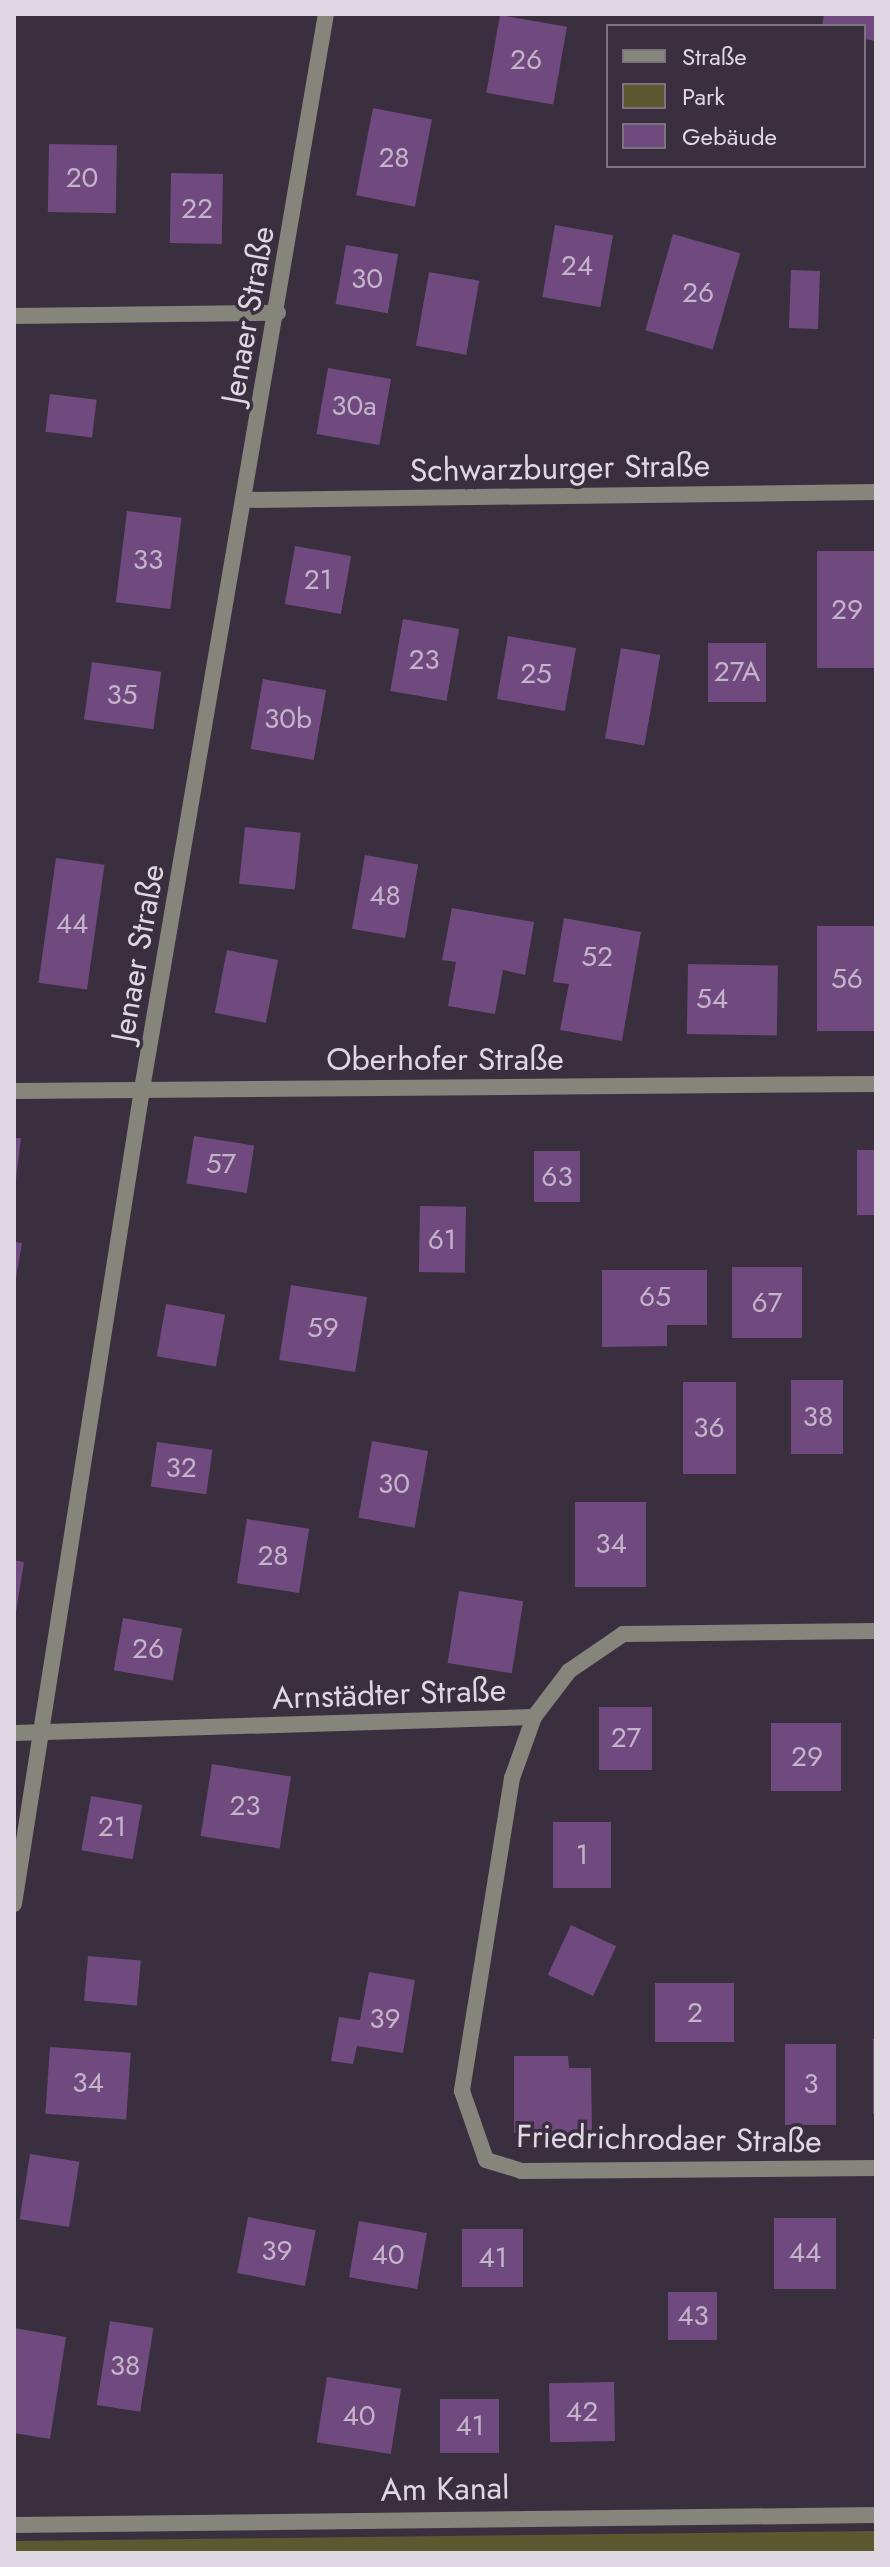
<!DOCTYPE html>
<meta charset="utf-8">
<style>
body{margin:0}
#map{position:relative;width:890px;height:2567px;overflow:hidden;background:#3a2f3f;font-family:Jost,sans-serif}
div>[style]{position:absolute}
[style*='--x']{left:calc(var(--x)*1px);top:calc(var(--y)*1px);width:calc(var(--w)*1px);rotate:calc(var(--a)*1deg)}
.green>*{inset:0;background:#5c5930}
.building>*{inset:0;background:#70497e;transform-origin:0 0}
.street>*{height:16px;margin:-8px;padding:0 8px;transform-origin:8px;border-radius:8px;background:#85857b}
span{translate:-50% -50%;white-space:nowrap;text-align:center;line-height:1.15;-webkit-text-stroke:7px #3a2f3f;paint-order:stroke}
.number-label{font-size:28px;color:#c3b4c9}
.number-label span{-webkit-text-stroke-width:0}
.street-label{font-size:32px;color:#dfd7e2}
.frame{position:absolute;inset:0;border:16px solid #dfd7e2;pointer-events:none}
.legend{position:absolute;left:606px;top:24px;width:260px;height:144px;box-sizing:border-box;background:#3a2f3f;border:2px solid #7c7280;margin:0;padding:10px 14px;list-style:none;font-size:24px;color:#dfd7e2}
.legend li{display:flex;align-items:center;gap:16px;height:40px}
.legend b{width:40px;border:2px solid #7c7280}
</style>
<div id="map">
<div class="green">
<i style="clip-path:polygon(876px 2531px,876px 2553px,14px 2553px,14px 2541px)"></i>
</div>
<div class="building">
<i style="clip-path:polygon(824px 14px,876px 14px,876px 41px,864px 39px,864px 26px,822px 26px)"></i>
<i style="left:500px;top:15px;width:68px;height:79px;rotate:10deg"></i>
<i style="left:373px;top:108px;width:60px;height:89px;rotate:11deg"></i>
<i style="left:49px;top:144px;width:68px;height:68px;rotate:1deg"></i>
<i style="left:171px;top:173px;width:52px;height:70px;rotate:1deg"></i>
<i style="left:555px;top:225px;width:59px;height:73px;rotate:10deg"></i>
<i style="left:673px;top:234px;width:70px;height:100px;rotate:16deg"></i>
<i style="left:346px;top:245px;width:53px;height:60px;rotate:10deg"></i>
<i style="left:791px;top:270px;width:29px;height:58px;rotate:2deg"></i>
<i style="left:429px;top:272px;width:51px;height:75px;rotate:10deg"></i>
<i style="left:328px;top:368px;width:64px;height:67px;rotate:10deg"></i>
<i style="left:50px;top:394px;width:47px;height:38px;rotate:7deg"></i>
<i style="left:127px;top:511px;width:55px;height:92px;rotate:7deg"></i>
<i style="left:295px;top:546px;width:57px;height:59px;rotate:10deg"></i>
<i style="left:876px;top:551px;width:117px;height:59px;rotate:90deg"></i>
<i style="left:403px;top:619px;width:57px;height:73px;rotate:10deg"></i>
<i style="left:508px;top:636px;width:69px;height:64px;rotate:10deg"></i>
<i style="left:708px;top:643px;width:58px;height:59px"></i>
<i style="left:621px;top:648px;width:40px;height:92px;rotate:10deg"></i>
<i style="left:92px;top:662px;width:70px;height:58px;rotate:8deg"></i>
<i style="left:263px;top:679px;width:64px;height:71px;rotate:10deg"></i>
<i style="left:245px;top:827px;width:56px;height:57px;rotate:6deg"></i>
<i style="left:365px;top:855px;width:54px;height:75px;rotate:10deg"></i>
<i style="left:56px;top:858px;width:49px;height:126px;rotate:8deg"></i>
<i style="clip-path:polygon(452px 908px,534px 922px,525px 975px,503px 970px,495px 1014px,448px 1006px,456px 962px,442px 960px)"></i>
<i style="clip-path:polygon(564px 918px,641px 932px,622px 1041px,560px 1030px,569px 984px,553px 982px)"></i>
<i style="left:876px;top:926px;width:105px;height:59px;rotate:90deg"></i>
<i style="left:227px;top:950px;width:52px;height:64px;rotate:11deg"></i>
<i style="left:688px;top:964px;width:90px;height:70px;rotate:1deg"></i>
<i style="left:194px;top:1136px;width:61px;height:48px;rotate:9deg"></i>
<i style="clip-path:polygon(14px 1138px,21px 1138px,16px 1179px,14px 1179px)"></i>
<i style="left:857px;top:1150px;width:19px;height:65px"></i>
<i style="left:534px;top:1151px;width:46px;height:51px"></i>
<i style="left:420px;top:1206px;width:46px;height:66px;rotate:1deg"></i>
<i style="clip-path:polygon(14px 1242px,22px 1243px,16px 1278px,14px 1278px)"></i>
<i style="left:732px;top:1267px;width:70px;height:71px"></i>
<i style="clip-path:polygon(602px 1270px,707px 1270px,707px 1325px,667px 1325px,667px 1346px,602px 1347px)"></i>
<i style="left:291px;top:1285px;width:77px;height:76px;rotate:9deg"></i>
<i style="left:166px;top:1304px;width:60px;height:53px;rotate:10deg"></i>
<i style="left:791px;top:1380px;width:52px;height:74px"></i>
<i style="left:683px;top:1382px;width:53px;height:92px"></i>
<i style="left:372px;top:1441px;width:57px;height:78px;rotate:10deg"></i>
<i style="left:157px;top:1442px;width:56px;height:45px;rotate:8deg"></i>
<i style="left:575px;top:1502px;width:71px;height:85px"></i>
<i style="left:247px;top:1519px;width:63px;height:65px;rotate:9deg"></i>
<i style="clip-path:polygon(14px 1560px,24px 1562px,16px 1612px,14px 1612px)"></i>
<i style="left:459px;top:1591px;width:65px;height:73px;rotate:9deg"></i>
<i style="left:123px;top:1618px;width:60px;height:53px;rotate:10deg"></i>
<i style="left:599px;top:1707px;width:53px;height:63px"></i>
<i style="left:771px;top:1723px;width:70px;height:68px"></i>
<i style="left:212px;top:1764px;width:80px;height:73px;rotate:9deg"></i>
<i style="left:91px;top:1796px;width:52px;height:55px;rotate:10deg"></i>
<i style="left:611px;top:1822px;width:66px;height:58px;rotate:90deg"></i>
<i style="left:571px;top:1925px;width:50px;height:55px;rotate:25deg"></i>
<i style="left:88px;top:1956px;width:53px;height:45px;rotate:5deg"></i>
<i style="clip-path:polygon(369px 1972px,415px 1980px,403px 2053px,357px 2046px,353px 2064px,331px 2061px,339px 2017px,360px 2020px)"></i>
<i style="left:655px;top:1983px;width:79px;height:59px"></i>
<i style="left:873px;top:2039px;width:3px;height:75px"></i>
<i style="left:785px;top:2044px;width:51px;height:81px"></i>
<i style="left:50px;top:2047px;width:81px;height:67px;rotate:4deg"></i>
<i style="clip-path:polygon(514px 2056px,568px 2056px,569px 2068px,591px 2068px,592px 2133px,514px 2133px)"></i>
<i style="left:30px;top:2154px;width:50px;height:66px;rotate:9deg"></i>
<i style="left:248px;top:2217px;width:69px;height:57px;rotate:11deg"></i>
<i style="left:774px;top:2218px;width:62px;height:71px"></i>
<i style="left:359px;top:2221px;width:69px;height:57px;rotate:10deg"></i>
<i style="left:523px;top:2229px;width:58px;height:61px;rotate:90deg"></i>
<i style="left:668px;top:2292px;width:49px;height:48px"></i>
<i style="left:110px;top:2321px;width:44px;height:85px;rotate:9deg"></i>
<i style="clip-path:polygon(14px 2328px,66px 2337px,50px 2439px,14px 2433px)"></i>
<i style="left:327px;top:2377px;width:75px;height:66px;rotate:9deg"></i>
<i style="left:614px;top:2382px;width:59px;height:65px;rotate:89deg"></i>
<i style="left:499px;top:2399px;width:54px;height:59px;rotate:90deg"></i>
</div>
<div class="street">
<i style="--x:14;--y:316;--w:264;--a:-0.7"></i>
<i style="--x:245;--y:500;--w:631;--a:-0.73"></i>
<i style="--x:14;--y:1091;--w:862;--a:-0.47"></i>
<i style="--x:534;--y:1717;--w:65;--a:109.8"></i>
<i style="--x:512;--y:1778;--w:317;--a:99.1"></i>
<i style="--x:462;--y:2091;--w:73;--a:70.8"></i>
<i style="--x:486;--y:2160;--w:37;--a:17"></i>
<i style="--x:521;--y:2171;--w:355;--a:-0.5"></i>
<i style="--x:14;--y:1733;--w:520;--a:-1.76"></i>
<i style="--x:534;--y:1717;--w:58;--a:-52.7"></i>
<i style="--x:569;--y:1671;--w:65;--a:-34.4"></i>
<i style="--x:623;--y:1634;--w:253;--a:-0.7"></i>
<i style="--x:14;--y:1904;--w:825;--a:-81.07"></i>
<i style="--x:142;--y:1089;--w:1091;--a:-80.29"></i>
<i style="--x:14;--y:2525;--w:862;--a:-0.66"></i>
</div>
<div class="number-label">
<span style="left:526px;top:60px">26</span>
<span style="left:394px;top:158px">28</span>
<span style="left:82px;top:178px">20</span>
<span style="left:197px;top:209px">22</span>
<span style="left:577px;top:266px">24</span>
<span style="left:367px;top:279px">30</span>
<span style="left:698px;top:293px">26</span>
<span style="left:354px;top:406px">30a</span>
<span style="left:148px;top:560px">33</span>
<span style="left:318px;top:580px">21</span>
<span style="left:847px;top:610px">29</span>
<span style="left:424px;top:660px">23</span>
<span style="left:737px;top:672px">27A</span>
<span style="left:536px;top:674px">25</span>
<span style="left:122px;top:695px">35</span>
<span style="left:288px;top:719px">30b</span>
<span style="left:385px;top:896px">48</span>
<span style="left:72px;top:924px">44</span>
<span style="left:597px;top:957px">52</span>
<span style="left:847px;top:979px">56</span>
<span style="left:712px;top:999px">54</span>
<span style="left:221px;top:1164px">57</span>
<span style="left:557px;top:1177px">63</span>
<span style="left:442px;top:1240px">61</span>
<span style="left:655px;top:1297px">65</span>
<span style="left:767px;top:1303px">67</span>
<span style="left:323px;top:1328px">59</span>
<span style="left:818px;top:1417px">38</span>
<span style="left:709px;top:1428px">36</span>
<span style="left:181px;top:1468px">32</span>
<span style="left:394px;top:1484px">30</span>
<span style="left:611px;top:1544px">34</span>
<span style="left:273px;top:1556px">28</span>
<span style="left:148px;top:1649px">26</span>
<span style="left:626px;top:1738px">27</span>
<span style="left:807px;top:1757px">29</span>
<span style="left:245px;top:1806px">23</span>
<span style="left:112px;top:1827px">21</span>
<span style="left:582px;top:1855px">1</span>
<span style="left:695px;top:2013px">2</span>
<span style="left:385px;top:2019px">39</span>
<span style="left:88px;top:2083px">34</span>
<span style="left:811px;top:2084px">3</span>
<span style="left:277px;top:2251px">39</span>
<span style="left:805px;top:2253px">44</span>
<span style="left:388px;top:2255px">40</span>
<span style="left:493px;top:2258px">41</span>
<span style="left:693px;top:2316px">43</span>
<span style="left:125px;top:2366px">38</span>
<span style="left:582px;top:2412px">42</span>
<span style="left:359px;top:2416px">40</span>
<span style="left:470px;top:2426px">41</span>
</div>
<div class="street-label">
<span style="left:248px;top:315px;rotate:-80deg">Jenaer Straße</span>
<span style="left:560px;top:468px;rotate:-1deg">Schwarzburger Straße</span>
<span style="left:138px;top:953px;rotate:-80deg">Jenaer Straße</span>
<span style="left:445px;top:1059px">Oberhofer Straße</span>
<span style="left:389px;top:1694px;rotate:-2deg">Arnstädter Straße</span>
<span style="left:669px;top:2139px;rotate:1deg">Friedrichrodaer Straße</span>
<span style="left:445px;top:2489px;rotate:-1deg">Am Kanal</span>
</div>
<div class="frame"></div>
<ul class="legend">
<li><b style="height:10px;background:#85857b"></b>Straße</li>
<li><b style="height:22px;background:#5c5930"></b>Park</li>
<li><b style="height:22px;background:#70497e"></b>Gebäude</li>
</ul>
</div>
